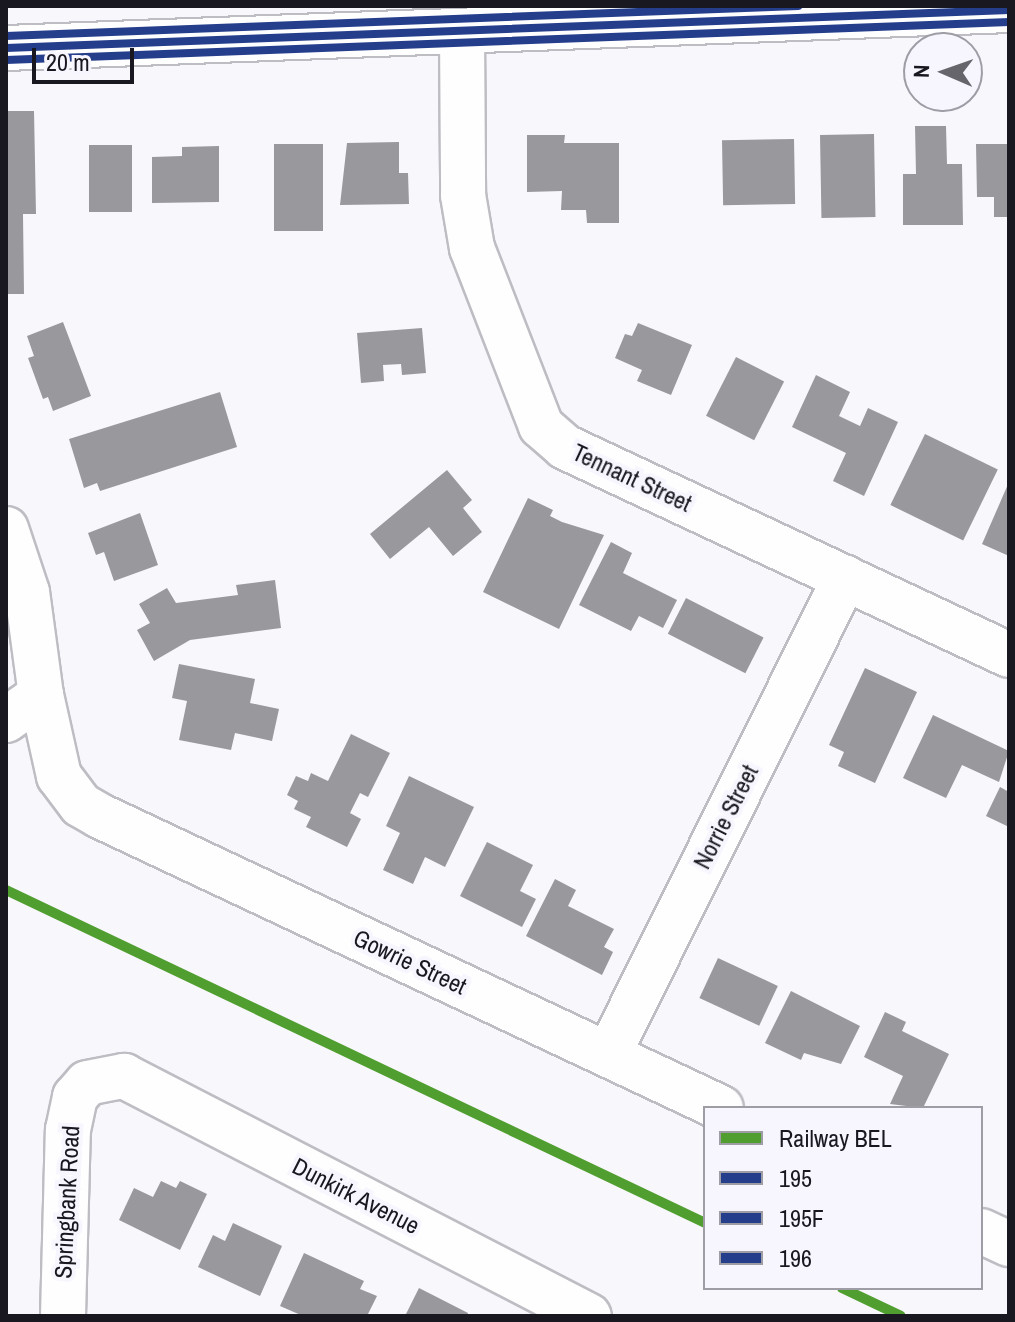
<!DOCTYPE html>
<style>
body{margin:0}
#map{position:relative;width:1015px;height:1322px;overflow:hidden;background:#f8f7fc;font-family:"Archivo Narrow",sans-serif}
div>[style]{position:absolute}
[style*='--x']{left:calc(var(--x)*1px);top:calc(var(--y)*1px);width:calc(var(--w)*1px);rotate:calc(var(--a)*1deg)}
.building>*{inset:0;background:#99989d;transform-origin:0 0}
.roads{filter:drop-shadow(2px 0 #bebdc3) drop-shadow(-2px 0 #bebdc3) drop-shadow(0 2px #bebdc3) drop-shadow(0 -2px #bebdc3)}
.minor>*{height:44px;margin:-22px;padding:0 22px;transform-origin:22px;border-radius:22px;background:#fefeff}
.major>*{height:44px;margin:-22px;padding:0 22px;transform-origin:22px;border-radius:22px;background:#fefeff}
.bus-1>*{height:8px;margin:-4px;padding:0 4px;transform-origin:4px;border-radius:4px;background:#243e8c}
.bus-2>*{height:8px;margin:-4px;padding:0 4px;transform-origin:4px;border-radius:4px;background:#243e8c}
.bus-3>*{height:8px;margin:-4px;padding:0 4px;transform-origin:4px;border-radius:4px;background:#243e8c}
.rail-1>*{height:10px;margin:-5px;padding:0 5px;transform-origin:5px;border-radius:5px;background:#509e2f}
span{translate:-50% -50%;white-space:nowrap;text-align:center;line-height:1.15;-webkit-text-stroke:8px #f7f5fe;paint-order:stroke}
.street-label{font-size:24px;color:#19171f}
.frame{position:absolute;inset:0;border:8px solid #19171f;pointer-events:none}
.legend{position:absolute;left:703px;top:1106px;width:280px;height:184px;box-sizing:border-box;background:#f7f5fe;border:2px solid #9e9ca5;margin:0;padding:10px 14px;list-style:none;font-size:24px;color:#19171f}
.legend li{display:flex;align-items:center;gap:16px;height:40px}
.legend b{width:40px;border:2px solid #9e9ca5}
.north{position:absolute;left:903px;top:32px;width:80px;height:80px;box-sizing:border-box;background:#f7f5fe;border:2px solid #9e9ca5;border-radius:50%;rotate:272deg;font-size:22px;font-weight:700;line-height:32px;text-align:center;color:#19171f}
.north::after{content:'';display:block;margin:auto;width:28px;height:36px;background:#67656c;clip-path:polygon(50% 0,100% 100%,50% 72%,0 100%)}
.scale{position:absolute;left:32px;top:48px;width:102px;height:36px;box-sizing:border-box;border:4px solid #19171f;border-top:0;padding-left:10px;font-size:24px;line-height:28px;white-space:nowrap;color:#19171f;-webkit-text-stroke:6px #f7f5fe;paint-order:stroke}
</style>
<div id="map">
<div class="building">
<i style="clip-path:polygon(6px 111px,34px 111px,36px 214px,23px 214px,24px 294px,6px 294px)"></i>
<i style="clip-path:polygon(915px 126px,946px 126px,947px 164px,962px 164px,963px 225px,903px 225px,903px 174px,916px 174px)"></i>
<i style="left:874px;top:134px;width:83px;height:54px;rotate:89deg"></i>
<i style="clip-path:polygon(527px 135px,565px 135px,564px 143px,619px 143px,619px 223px,587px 223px,586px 210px,561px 210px,562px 191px,527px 192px)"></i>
<i style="left:794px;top:139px;width:65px;height:72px;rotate:89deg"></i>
<i style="clip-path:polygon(399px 142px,399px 173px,408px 173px,409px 204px,340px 205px,347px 143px)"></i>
<i style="left:274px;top:144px;width:49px;height:87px"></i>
<i style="clip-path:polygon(976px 144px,1009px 144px,1009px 217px,994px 217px,994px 197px,977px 197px)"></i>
<i style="left:89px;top:145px;width:43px;height:67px"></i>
<i style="clip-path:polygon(219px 146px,219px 202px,152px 203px,152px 157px,182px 156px,182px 147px)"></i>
<i style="clip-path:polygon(63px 322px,91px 396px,53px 411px,48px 397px,43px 399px,28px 358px,34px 356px,27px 336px)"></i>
<i style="clip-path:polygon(638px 323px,692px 345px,671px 395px,637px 381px,642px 370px,615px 358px,625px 334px,632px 336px)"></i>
<i style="clip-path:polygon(422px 328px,426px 373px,402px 375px,401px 364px,383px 365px,384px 381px,361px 383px,357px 333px)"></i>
<i style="left:736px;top:357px;width:54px;height:66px;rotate:27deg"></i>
<i style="clip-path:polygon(816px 375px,850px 392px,839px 416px,860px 426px,868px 408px,898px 422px,864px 496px,833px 481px,846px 453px,792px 427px)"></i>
<i style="clip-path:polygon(220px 392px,237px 447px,100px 491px,97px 483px,84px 488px,69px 439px)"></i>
<i style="left:925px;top:434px;width:81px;height:79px;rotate:26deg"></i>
<i style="clip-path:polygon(447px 470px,472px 500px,463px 508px,482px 532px,453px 556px,429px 527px,390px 559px,370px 534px)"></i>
<i style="clip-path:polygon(1009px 482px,1009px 556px,982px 544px)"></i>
<i style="clip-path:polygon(528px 498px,553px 510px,550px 516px,562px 522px,604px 535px,559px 629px,483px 592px)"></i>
<i style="clip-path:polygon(140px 513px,158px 565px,114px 581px,104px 552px,96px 555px,88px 533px)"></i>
<i style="clip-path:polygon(611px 542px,632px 553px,623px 573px,677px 600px,663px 628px,639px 616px,631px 631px,579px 605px)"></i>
<i style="clip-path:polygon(275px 580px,281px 628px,190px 640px,154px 661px,137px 630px,150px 623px,139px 604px,167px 588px,176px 603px,238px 595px,236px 585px)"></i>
<i style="left:686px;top:598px;width:87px;height:40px;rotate:27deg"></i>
<i style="clip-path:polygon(179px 664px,255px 679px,250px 703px,279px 709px,272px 741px,235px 733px,231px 750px,179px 740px,187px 701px,172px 698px)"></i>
<i style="clip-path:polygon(865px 668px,917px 692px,875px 783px,838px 766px,844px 752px,829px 745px)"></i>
<i style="clip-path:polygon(933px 715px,1009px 751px,999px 782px,962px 765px,946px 798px,903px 778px)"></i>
<i style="clip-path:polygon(351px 734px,390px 753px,368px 797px,360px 793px,350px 813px,361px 819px,347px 847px,306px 827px,311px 817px,294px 809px,298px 801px,287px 795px,296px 776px,308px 781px,311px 773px,328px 781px)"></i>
<i style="clip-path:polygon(409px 776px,474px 807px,445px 867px,425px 857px,413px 884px,383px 870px,400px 833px,386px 826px)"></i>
<i style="clip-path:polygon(1000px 787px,1009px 792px,1009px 827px,986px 816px)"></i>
<i style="clip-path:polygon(487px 842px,533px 865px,520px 891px,536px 899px,522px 927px,460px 896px)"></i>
<i style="clip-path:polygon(555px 879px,576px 890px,568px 906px,614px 929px,604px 947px,613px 952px,602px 975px,526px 936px)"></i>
<i style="left:718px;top:958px;width:66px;height:44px;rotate:25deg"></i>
<i style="clip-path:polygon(791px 991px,860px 1026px,841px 1064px,804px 1053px,801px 1060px,765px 1043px)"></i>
<i style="clip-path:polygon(885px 1012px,906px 1022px,902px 1031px,949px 1054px,923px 1108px,890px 1104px,903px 1076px,864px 1057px)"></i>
<i style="clip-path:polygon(161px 1181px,176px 1188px,180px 1181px,207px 1194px,180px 1250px,119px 1220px,134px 1188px,153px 1197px)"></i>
<i style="clip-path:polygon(233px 1223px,282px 1246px,260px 1296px,198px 1267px,213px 1235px,225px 1241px)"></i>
<i style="clip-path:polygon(304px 1253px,364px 1281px,360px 1289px,377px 1296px,367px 1316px,303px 1316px,280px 1306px)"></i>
<i style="clip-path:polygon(419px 1288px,468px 1313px,467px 1316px,405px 1316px)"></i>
</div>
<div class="roads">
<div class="minor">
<i style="--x:462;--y:32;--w:163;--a:89.6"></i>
<i style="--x:463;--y:195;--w:54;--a:80.4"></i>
<i style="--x:472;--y:248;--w:191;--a:68.8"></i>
<i style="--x:541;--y:426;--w:32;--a:41"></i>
<i style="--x:565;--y:447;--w:490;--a:25.1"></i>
<i style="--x:100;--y:816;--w:686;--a:25.18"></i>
<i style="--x:608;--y:1055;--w:533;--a:-63.58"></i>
<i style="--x:981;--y:1231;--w:31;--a:25"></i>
<i style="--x:63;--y:1316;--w:186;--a:-88.5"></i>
<i style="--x:68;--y:1130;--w:34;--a:-78"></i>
<i style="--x:75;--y:1097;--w:18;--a:-49"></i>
<i style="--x:87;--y:1083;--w:38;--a:-11"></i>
<i style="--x:124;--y:1076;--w:523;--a:27.3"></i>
</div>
<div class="major">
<i style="--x:6;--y:48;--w:1004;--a:-2.17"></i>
<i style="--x:6;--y:529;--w:66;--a:71.6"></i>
<i style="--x:27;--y:592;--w:104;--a:82.3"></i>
<i style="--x:41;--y:695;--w:83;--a:77.5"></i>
<i style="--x:59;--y:776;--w:36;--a:53"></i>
<i style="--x:81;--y:805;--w:22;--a:30"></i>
<i style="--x:6;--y:720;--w:43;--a:-35.5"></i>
</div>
</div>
<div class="bus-1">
<i style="--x:6;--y:48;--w:1004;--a:-2.17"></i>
</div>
<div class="bus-2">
<i style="--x:6;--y:60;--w:1004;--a:-2.17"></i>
</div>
<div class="bus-3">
<i style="--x:6;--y:36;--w:793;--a:-2.17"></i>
</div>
<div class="rail-1">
<i style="--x:6;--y:890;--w:774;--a:25.47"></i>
<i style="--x:842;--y:1288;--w:65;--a:25.4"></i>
</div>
<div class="street-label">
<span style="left:632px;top:478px;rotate:25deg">Tennant Street</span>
<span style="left:726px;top:817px;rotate:-63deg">Norrie Street</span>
<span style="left:410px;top:962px;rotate:25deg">Gowrie Street</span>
<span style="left:356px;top:1196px;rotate:27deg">Dunkirk Avenue</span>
<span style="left:67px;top:1202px;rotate:-87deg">Springbank Road</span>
</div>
<div class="frame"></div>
<ul class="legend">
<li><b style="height:10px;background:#509e2f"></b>Railway BEL</li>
<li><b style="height:10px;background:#243e8c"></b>195</li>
<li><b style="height:10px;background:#243e8c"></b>195F</li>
<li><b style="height:10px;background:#243e8c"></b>196</li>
</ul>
<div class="north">N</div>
<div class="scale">20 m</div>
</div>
